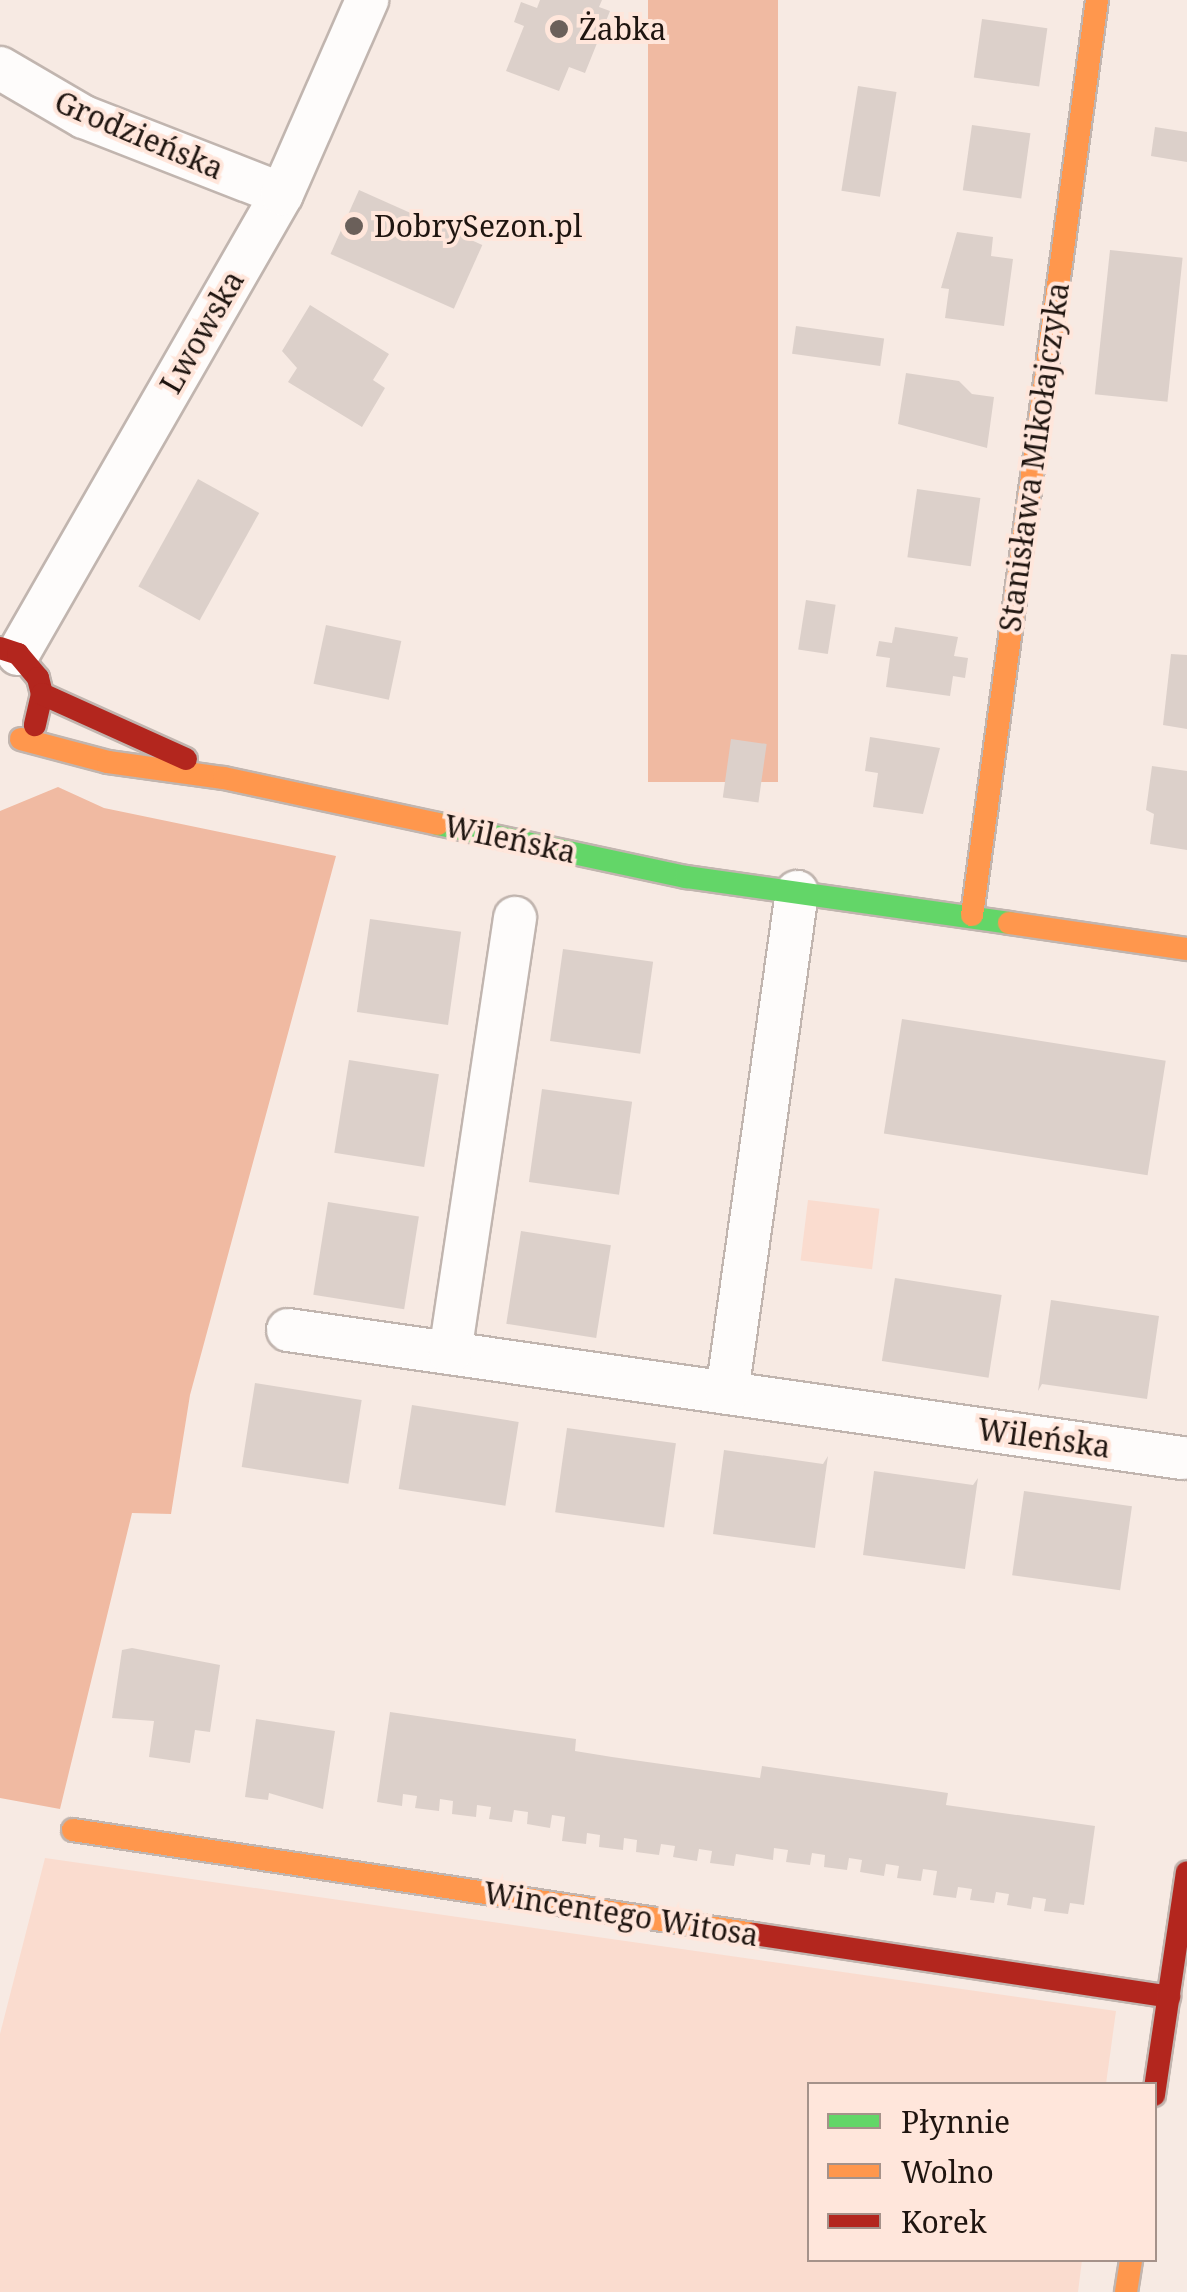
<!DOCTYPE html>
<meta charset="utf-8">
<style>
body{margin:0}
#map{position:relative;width:1187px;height:2292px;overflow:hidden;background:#f7eae3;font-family:"Noto Serif",serif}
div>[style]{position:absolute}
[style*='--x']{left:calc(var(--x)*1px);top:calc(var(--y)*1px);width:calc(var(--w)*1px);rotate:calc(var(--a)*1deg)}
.green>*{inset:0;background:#fadccf;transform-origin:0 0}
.forest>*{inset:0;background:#f0baa2;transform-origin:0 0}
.building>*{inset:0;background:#dcd0ca;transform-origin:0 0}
.roads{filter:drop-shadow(2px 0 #c1b5af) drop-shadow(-2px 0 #c1b5af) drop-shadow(0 2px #c1b5af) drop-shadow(0 -2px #c1b5af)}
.street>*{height:42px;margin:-21px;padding:0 21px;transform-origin:21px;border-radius:21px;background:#fefcfb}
.fast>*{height:22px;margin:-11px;padding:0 11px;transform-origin:11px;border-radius:11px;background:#63d668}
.slow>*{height:22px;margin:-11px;padding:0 11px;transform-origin:11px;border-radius:11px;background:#ff974d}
.jam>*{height:22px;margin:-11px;padding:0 11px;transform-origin:11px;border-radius:11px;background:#b3261e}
.dots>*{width:28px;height:28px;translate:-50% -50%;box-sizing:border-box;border:5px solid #ffe6db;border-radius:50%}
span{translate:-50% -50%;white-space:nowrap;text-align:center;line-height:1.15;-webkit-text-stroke:8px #ffe6db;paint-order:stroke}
.poi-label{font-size:30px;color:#1f1510}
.left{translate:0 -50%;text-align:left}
.street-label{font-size:30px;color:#1f1510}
.legend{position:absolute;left:807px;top:2082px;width:350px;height:180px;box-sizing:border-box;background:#ffe6db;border:2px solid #a5928a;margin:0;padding:12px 18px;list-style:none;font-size:30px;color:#1f1510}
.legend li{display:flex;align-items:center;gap:20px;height:50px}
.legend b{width:50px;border:2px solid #a5928a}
</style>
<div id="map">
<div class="green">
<i style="left:808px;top:1200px;width:72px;height:61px;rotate:7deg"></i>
<i style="clip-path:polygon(45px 1858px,1116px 2011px,1106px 2084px,810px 2084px,810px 2260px,1082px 2260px,1078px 2292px,0 2292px,0 2034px)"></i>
</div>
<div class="forest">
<i style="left:648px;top:0;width:130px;height:782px"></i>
<i style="clip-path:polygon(58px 787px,104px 808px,336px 856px,190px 1395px,171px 1514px,132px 1513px,60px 1809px,0 1798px,0 811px)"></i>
</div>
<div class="building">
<i style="clip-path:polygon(540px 0,602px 0,599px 7px,610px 11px,585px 73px,569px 67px,559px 91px,506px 71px,524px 26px,514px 22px,521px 2px,537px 8px)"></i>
<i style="left:982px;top:19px;width:66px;height:59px;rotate:8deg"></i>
<i style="left:858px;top:86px;width:39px;height:106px;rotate:9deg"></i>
<i style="left:972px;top:125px;width:59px;height:66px;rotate:8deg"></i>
<i style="clip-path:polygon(1155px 127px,1187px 132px,1187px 162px,1151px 156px)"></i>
<i style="left:359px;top:190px;width:135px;height:70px;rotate:24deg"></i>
<i style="clip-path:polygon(957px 232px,993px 237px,991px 256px,1013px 259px,1004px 326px,945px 318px,949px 289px,941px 288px)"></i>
<i style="left:1110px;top:250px;width:73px;height:145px;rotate:6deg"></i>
<i style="clip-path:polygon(310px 305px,389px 354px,373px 380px,385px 388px,362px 427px,288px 382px,297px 368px,282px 351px)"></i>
<i style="left:796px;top:326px;width:89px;height:28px;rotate:8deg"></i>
<i style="clip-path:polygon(906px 373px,959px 381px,972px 394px,994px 397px,987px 448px,898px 424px)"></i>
<i style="left:198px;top:479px;width:70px;height:123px;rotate:29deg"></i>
<i style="left:917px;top:489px;width:64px;height:69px;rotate:8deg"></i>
<i style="left:806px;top:600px;width:30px;height:50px;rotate:9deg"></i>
<i style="left:326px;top:625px;width:77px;height:60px;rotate:12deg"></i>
<i style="clip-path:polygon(895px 627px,958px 637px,954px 656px,968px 658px,965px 678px,953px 676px,950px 696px,886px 687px,890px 658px,876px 656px,879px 641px,892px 643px)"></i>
<i style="clip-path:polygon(1171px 654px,1187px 655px,1187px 729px,1163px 725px)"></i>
<i style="clip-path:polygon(870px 737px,940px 748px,923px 814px,873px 807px,878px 773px,865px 771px)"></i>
<i style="left:731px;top:739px;width:36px;height:59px;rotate:8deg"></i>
<i style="clip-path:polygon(1152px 766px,1187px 771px,1187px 850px,1150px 844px,1154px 814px,1146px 810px)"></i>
<i style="left:370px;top:919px;width:92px;height:94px;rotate:8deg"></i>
<i style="left:563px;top:949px;width:91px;height:93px;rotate:8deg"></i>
<i style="left:902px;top:1019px;width:267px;height:116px;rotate:9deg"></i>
<i style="left:349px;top:1060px;width:91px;height:94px;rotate:9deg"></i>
<i style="left:542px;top:1089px;width:91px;height:94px;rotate:8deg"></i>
<i style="left:328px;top:1202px;width:92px;height:94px;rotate:9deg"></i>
<i style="left:521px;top:1231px;width:91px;height:94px;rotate:9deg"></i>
<i style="left:895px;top:1278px;width:108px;height:84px;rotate:9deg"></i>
<i style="clip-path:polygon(1051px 1300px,1159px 1316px,1147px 1399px,1042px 1384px,1038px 1391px)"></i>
<i style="left:255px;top:1383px;width:108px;height:85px;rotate:9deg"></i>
<i style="left:412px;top:1405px;width:108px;height:85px;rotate:9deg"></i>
<i style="left:567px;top:1428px;width:110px;height:85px;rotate:8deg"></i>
<i style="clip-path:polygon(724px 1450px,823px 1464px,828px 1456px,815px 1548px,713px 1534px)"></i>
<i style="clip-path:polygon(874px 1471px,973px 1485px,978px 1478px,965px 1569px,863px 1555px)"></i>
<i style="left:1024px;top:1491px;width:109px;height:85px;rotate:8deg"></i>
<i style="clip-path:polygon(132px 1648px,220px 1665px,210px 1732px,195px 1730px,190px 1763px,149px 1757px,154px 1721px,112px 1718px,122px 1650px)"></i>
<i style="clip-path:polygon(390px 1712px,576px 1739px,575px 1751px,612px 1757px,760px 1778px,762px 1766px,948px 1793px,946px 1805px,1095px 1826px,1084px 1905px,1070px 1903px,1068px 1914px,1044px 1911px,1046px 1899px,1033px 1897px,1031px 1909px,1007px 1905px,1009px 1894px,996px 1892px,994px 1903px,970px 1900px,972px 1889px,958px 1887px,956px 1898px,933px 1895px,937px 1871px,923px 1869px,921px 1881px,897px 1878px,899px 1866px,886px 1864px,884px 1876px,860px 1872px,862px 1860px,849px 1858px,847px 1870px,824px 1867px,825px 1855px,812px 1853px,810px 1865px,786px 1862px,788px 1850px,774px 1848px,773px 1860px,736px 1854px,734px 1866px,710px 1863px,712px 1851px,699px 1849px,697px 1861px,673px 1857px,675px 1846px,661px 1844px,659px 1855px,636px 1852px,637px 1840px,624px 1838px,623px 1850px,599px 1847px,600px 1835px,587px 1833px,586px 1844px,562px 1841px,565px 1817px,552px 1815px,550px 1828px,527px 1824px,528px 1812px,514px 1810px,512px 1822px,489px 1819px,491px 1807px,477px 1805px,476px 1817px,452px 1814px,453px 1801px,440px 1799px,439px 1811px,415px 1808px,417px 1796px,403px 1794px,402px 1806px,377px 1802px)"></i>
<i style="clip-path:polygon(256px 1719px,335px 1731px,323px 1809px,269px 1793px,268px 1800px,245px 1797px)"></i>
</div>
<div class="roads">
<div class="street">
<i style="--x:0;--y:68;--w:97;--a:30.3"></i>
<i style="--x:84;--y:117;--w:212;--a:21.3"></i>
<i style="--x:18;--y:654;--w:530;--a:-60.15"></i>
<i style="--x:282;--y:194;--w:212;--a:-66.3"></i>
<i style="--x:288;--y:1330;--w:903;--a:8.15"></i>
<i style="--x:450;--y:1353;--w:440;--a:-81.5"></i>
<i style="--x:727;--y:1393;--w:506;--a:-82.05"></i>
</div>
<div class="fast">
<i style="--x:438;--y:824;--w:254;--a:12.1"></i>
<i style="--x:686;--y:877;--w:326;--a:8.1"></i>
</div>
<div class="slow">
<i style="--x:21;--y:739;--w:90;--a:14.8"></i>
<i style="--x:108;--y:762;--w:117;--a:7.9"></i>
<i style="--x:224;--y:778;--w:219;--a:12.1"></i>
<i style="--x:972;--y:915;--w:923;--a:-82.22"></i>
<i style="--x:1009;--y:923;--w:180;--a:8.3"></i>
<i style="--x:73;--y:1830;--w:689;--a:8.68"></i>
<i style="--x:1126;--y:2292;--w:32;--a:-81"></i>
</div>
<div class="jam">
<i style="--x:0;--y:648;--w:19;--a:18"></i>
<i style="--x:18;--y:654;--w:31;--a:50"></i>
<i style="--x:38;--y:678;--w:16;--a:76"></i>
<i style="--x:42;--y:694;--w:32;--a:103"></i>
<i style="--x:42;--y:694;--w:158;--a:24.3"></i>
<i style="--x:754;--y:1934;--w:420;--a:8.6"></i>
<i style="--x:1154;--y:2095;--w:225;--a:-81.6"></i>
</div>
</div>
<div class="dots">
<i style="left:559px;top:29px;background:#6b605a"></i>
<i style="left:354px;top:226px;background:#6b605a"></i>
</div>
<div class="poi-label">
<span class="left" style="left:579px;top:29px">Żabka</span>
<span class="left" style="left:374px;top:226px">DobrySezon.pl</span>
</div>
<div class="street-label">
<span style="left:139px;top:135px;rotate:23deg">Grodzieńska</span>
<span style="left:202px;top:332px;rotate:-60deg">Lwowska</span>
<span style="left:1034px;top:457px;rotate:-82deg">Stanisława Mikołajczyka</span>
<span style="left:510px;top:839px;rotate:12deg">Wileńska</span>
<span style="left:1044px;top:1438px;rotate:8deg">Wileńska</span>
<span style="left:621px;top:1914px;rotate:9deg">Wincentego Witosa</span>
</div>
<ul class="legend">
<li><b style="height:12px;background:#63d668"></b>Płynnie</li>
<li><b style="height:12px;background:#ff974d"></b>Wolno</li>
<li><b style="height:12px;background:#b3261e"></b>Korek</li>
</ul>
</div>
